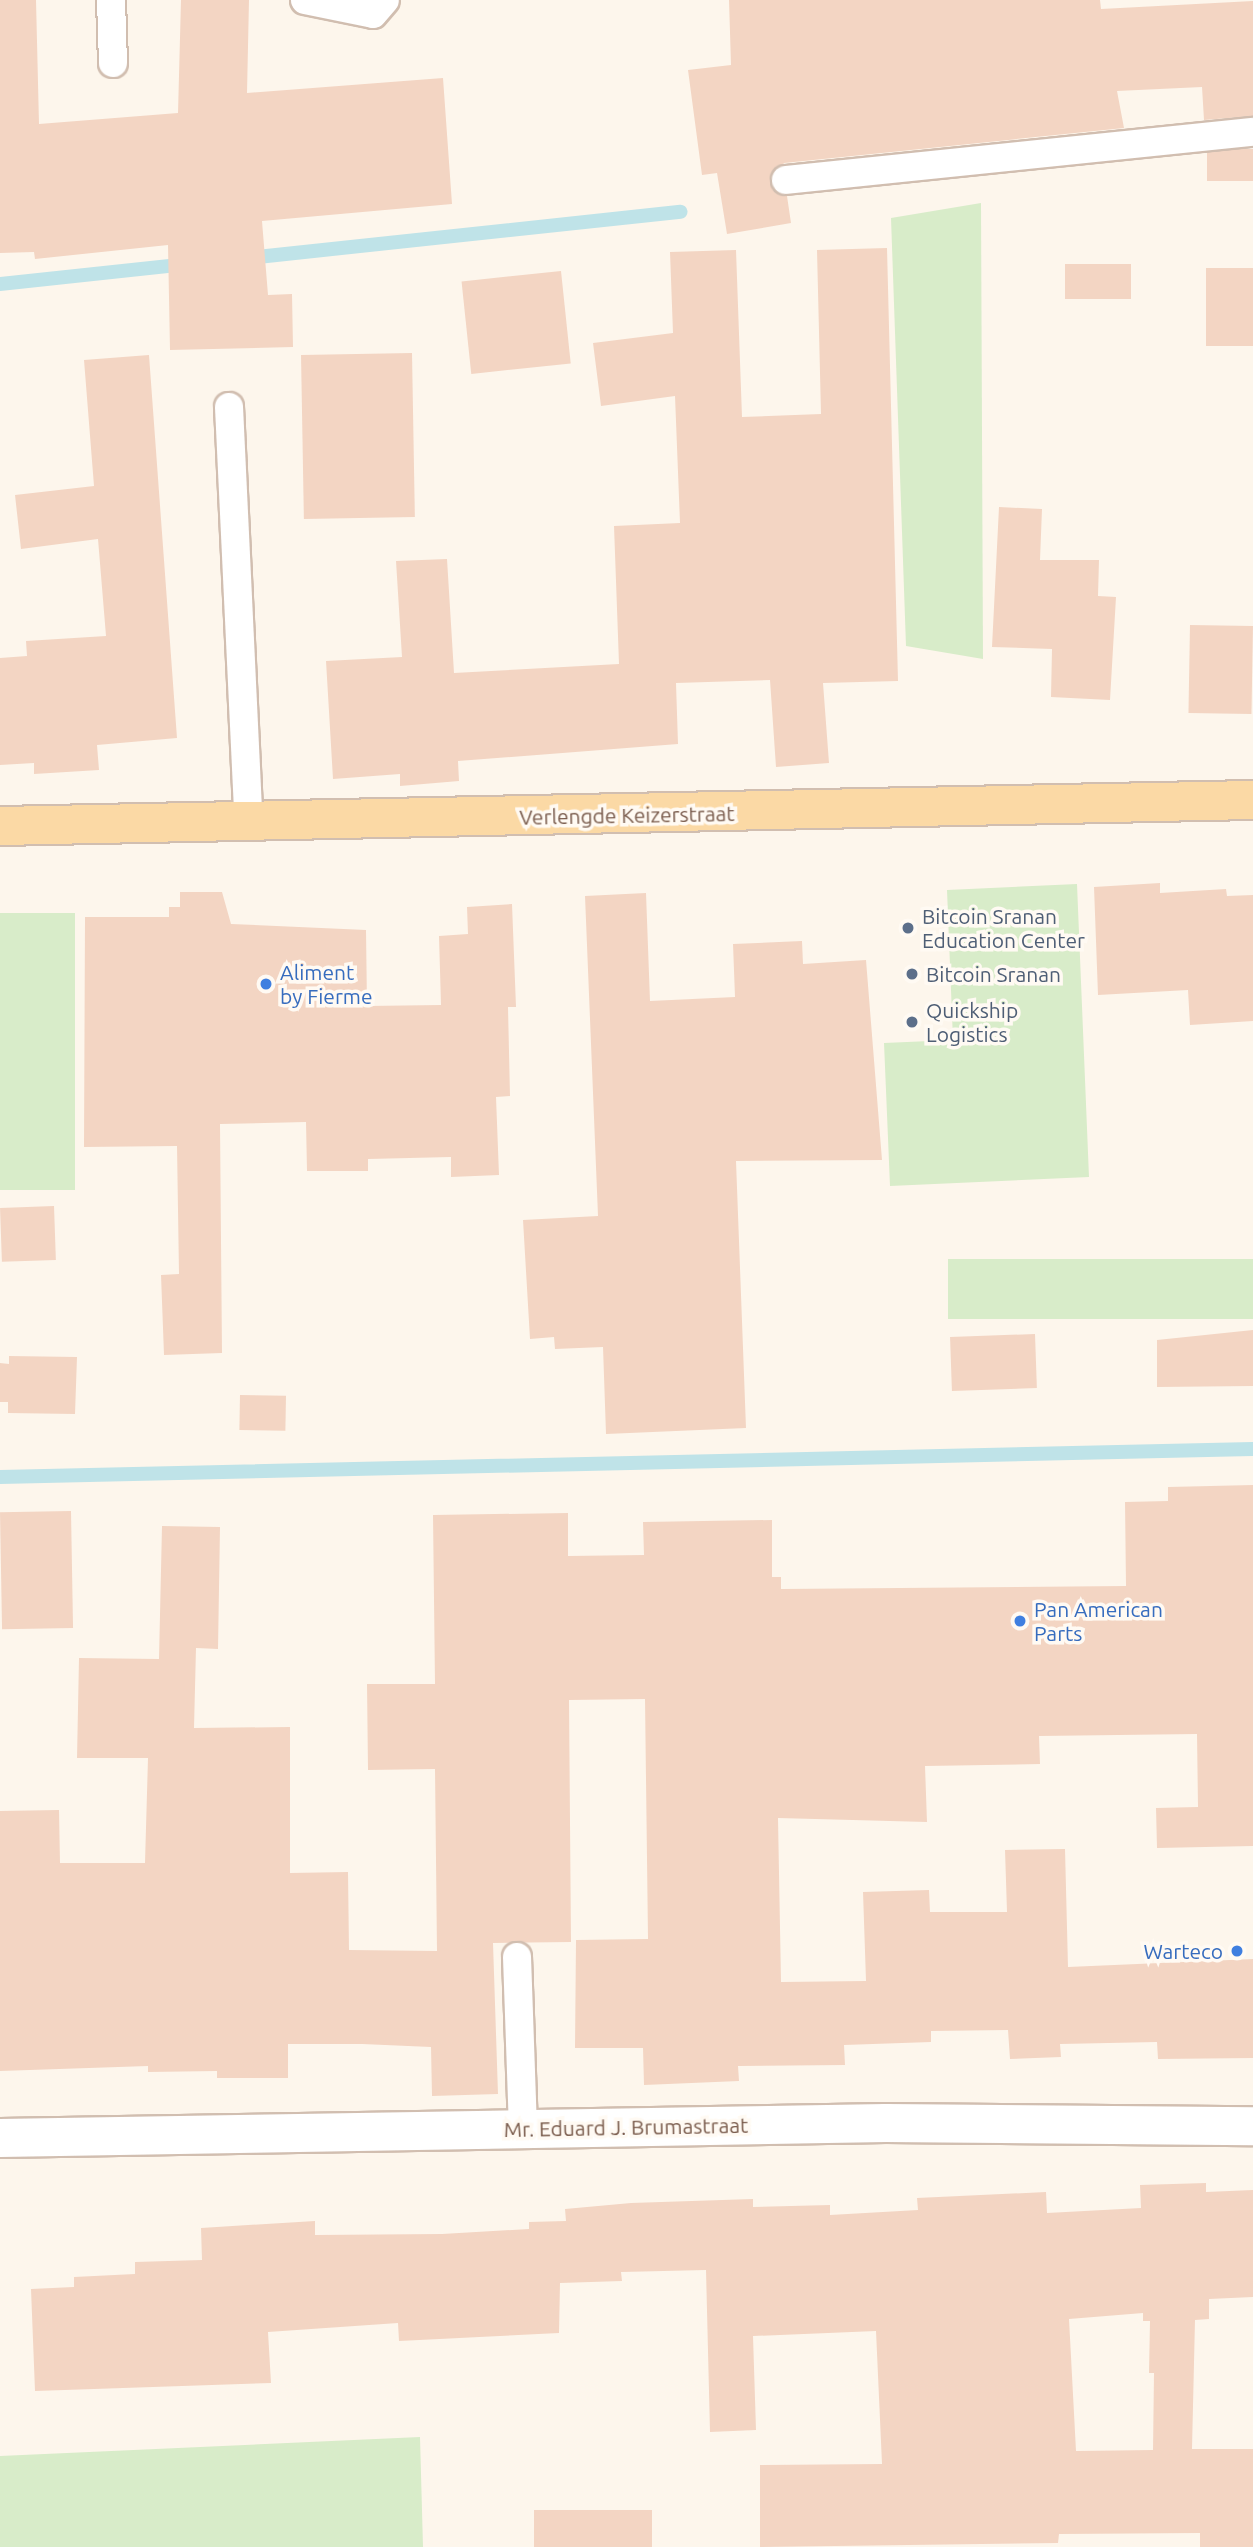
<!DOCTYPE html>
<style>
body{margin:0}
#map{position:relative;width:1253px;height:2547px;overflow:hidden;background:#fdf6ec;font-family:Ubuntu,sans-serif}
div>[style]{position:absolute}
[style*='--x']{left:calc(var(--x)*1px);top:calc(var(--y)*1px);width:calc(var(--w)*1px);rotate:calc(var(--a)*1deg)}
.green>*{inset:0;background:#d8ecc9;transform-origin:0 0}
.stream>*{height:14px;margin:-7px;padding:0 7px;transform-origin:7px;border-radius:7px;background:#bfe3e8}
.building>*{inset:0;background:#f3d5c3;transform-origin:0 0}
.roads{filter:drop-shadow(2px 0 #d1beb0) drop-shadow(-2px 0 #d1beb0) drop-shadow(0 2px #d1beb0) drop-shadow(0 -2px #d1beb0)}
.lane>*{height:28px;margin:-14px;padding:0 14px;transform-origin:14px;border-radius:14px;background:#fff}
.street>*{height:38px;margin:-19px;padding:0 19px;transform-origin:19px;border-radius:19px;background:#fff}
.primary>*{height:38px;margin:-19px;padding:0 19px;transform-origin:19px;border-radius:19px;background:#fbd9a5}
.dots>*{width:19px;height:19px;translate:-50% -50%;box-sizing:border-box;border:4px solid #fffaf3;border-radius:50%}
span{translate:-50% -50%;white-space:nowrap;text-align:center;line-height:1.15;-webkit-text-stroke:7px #fffaf3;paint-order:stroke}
.street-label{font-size:21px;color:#7a5c4d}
.service-label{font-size:21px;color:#4e5e75}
.left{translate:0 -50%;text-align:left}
.shop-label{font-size:21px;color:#366cbe}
.right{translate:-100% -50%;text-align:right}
</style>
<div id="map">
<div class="green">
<i style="clip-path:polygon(981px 203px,983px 659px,906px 646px,891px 218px)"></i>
<i style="clip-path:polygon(1077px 884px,1089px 1177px,890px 1186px,884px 1043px,953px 1040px,947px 890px)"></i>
<i style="left:0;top:913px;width:75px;height:277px"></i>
<i style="left:1253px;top:1259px;width:60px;height:305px;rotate:90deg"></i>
<i style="clip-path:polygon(420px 2437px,423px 2547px,0 2547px,0 2456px)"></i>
</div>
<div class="stream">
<i style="--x:248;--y:258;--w:435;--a:-6.1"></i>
<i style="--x:0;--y:284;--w:187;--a:-6.1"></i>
<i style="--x:0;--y:1477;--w:1253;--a:-1.28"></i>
</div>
<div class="building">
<i style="clip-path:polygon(0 0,36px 0,39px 124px,178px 113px,181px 0,249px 0,247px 93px,443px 78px,452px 204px,262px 221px,268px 295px,292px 294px,293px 347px,170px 350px,168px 245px,35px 259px,34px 252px,0 253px)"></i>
<i style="clip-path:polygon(729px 0,1100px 0,1101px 9px,1253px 1px,1253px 116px,1204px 120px,1202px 87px,1117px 91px,1124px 128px,784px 163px,770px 182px,787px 196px,791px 223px,727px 234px,717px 173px,702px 175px,688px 70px,731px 65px)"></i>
<i style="left:1253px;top:149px;width:32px;height:46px;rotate:90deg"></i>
<i style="clip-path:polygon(887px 248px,898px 681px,823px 683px,829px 763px,776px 767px,770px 680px,676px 683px,678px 744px,458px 761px,459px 781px,400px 786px,400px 774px,333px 779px,326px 661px,402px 657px,396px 561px,447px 559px,454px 673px,619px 664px,614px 526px,680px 523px,675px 396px,601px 406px,593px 343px,673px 333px,670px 252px,736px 250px,742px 417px,821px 414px,817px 250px)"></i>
<i style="left:1131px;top:264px;width:35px;height:66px;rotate:90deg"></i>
<i style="left:1253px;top:268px;width:78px;height:47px;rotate:90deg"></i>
<i style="left:561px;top:271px;width:93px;height:100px;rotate:84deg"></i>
<i style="left:412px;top:353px;width:164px;height:111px;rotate:89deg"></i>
<i style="clip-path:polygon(149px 355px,177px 738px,97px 745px,99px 770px,34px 774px,34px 763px,0 765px,0 658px,27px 656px,26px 641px,106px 636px,98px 539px,21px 549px,15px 495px,94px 486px,84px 360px)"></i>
<i style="clip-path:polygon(999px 507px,1042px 509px,1040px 560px,1099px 560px,1098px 596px,1116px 597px,1110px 700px,1051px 697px,1052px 649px,992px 647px)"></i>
<i style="left:1190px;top:625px;width:63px;height:88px;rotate:1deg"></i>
<i style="clip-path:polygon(1160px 883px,1160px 893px,1226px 889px,1227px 896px,1253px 895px,1253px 1021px,1190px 1025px,1188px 990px,1098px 995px,1094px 887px)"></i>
<i style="clip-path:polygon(180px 892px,222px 892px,231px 924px,366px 930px,367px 1006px,441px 1005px,439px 936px,468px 934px,467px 907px,512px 904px,516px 1007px,508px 1007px,510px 1096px,496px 1097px,499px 1175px,451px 1177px,451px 1157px,368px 1159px,368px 1171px,307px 1171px,306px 1122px,220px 1124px,222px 1353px,164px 1355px,161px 1275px,179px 1274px,177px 1146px,84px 1147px,85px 917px,169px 917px,169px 907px,180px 907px)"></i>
<i style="clip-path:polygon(646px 893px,650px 1001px,735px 997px,733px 944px,802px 941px,803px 964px,866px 960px,882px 1160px,736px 1161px,746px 1428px,606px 1434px,603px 1347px,555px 1349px,554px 1337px,530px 1339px,523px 1220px,598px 1216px,585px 896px)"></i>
<i style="left:54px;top:1206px;width:54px;height:54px;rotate:88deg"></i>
<i style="clip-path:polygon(1253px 1330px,1253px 1386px,1157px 1387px,1157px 1340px)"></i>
<i style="left:1035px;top:1334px;width:54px;height:85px;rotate:88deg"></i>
<i style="clip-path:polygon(9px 1356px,77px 1357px,75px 1414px,8px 1413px,8px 1402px,0 1402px,0 1363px,9px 1364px)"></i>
<i style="left:240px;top:1395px;width:46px;height:35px;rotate:1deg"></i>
<i style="clip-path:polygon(1253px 1485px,1253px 1846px,1157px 1848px,1156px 1808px,1198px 1807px,1197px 1734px,1039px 1736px,1040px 1764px,925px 1766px,927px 1822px,778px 1818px,781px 1982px,866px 1981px,863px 1892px,929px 1890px,930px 1912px,1007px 1912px,1005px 1850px,1065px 1849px,1068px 1967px,1253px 1959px,1253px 2058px,1158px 2059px,1157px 2042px,1060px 2044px,1061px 2057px,1010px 2059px,1008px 2030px,931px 2031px,931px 2042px,844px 2045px,845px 2065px,738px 2066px,739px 2081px,644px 2085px,643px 2048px,575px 2048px,576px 1940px,648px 1939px,645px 1699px,569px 1700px,571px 1942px,493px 1943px,498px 2094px,432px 2096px,431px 2047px,362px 2044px,288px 2044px,288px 2078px,217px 2078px,217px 2071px,148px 2072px,148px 2066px,0 2071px,0 1811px,59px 1810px,60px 1863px,145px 1863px,148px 1758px,77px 1758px,79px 1658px,159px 1659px,162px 1526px,220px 1527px,218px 1649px,196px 1648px,194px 1728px,290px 1727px,290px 1873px,348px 1872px,349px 1950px,437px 1951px,435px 1769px,368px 1770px,367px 1684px,435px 1684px,433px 1515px,568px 1513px,568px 1556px,644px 1555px,643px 1522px,772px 1520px,772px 1577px,781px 1577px,781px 1589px,1126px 1586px,1125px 1502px,1168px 1501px,1168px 1487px)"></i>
<i style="left:71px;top:1511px;width:117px;height:71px;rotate:89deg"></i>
<i style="clip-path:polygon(evenodd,1206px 2183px,1206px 2192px,1253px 2190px,1253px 2297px,1209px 2299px,1209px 2319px,1195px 2320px,1192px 2449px,1253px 2449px,1253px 2547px,1200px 2547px,1200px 2533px,1059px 2534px,1058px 2543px,760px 2547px,760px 2465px,882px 2464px,876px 2331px,753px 2336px,756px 2430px,710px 2432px,706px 2270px,621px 2272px,622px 2281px,560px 2283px,559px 2333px,399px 2341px,398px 2323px,268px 2332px,271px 2383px,35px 2391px,31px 2289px,74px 2287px,74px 2277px,135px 2274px,135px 2262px,202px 2260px,201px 2228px,315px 2221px,315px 2235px,442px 2234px,529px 2229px,529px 2222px,566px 2221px,565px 2209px,631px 2203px,753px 2199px,753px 2207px,830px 2205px,830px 2215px,918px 2210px,917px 2198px,1046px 2192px,1047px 2213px,1141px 2208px,1140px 2185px,1206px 2183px,1143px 2313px,1143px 2321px,1150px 2321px,1149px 2373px,1154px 2373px,1153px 2450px,1076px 2451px,1069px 2319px,1143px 2313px)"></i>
<i style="left:652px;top:2510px;width:37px;height:118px;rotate:90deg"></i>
</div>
<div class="roads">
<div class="lane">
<i style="--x:111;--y:0;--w:63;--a:88.2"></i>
<i style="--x:305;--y:0;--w:69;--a:11.6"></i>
<i style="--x:373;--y:14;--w:18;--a:-49"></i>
<i style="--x:786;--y:180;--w:469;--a:-5.9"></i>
<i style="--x:229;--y:407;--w:417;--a:87.3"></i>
<i style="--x:517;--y:1957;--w:172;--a:88"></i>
</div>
<div class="street">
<i style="--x:0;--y:2138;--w:886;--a:-0.97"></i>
<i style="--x:886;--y:2123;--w:367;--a:0.5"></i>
</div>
<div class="primary">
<i style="--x:0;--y:826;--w:1253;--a:-1.19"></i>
</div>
</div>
<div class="dots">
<i style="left:908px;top:928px;background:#5c6f8a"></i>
<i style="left:912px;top:974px;background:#5c6f8a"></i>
<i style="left:266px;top:984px;background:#3f7fe0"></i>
<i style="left:912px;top:1022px;background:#5c6f8a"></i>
<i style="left:1020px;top:1621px;background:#3f7fe0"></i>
<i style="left:1237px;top:1951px;background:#3f7fe0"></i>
</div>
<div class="street-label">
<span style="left:627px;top:815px;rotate:-1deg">Verlengde Keizerstraat</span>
<span style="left:626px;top:2127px;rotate:-1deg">Mr. Eduard J. Brumastraat</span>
</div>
<div class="service-label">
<span class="left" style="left:922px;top:928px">Bitcoin Sranan<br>Education Center</span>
<span class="left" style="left:926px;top:974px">Bitcoin Sranan</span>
<span class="left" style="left:926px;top:1022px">Quickship<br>Logistics</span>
</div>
<div class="shop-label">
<span class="left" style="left:280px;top:984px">Aliment<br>by Fierme</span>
<span class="left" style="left:1034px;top:1621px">Pan American<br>Parts</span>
<span class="right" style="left:1223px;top:1951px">Warteco</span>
</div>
</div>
